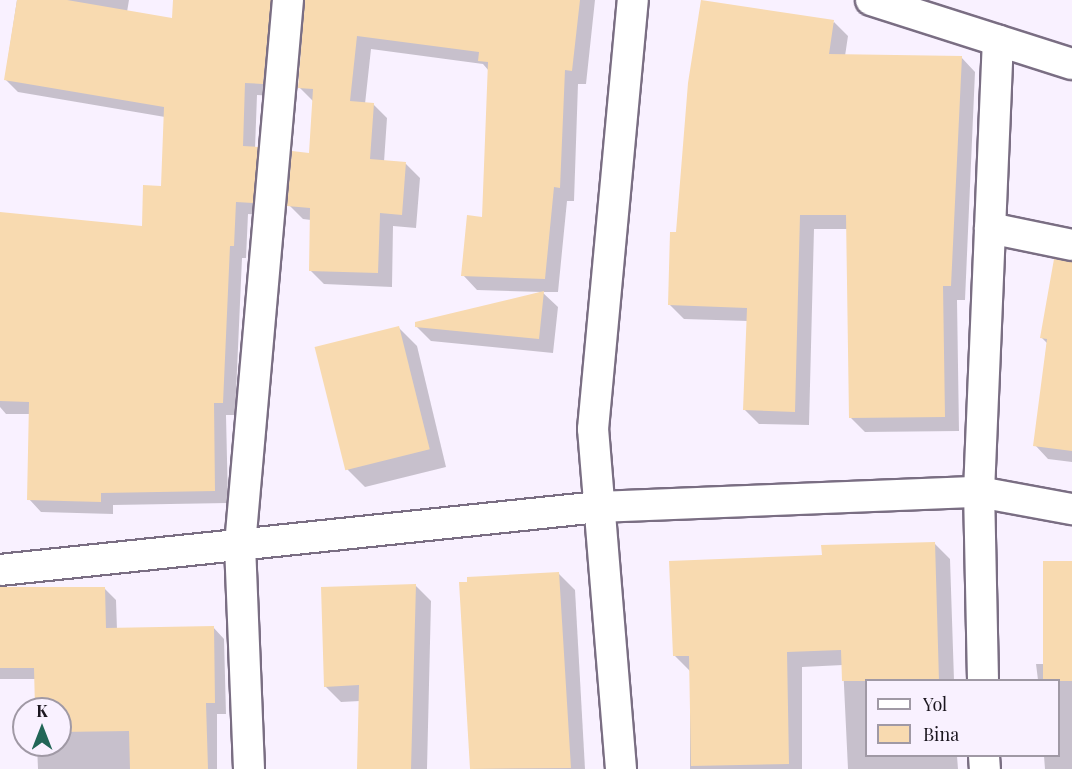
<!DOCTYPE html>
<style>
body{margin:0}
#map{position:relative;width:1072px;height:769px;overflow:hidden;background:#f9f1ff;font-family:"Playfair Display",serif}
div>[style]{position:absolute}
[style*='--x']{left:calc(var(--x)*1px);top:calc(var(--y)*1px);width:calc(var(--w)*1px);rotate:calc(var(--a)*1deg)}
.shadow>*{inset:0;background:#0003}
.building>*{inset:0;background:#f8dab0;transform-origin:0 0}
.roads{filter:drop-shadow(2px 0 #7a6e83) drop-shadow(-2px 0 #7a6e83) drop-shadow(0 2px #7a6e83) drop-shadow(0 -2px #7a6e83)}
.minor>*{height:30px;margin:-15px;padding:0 15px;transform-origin:15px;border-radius:15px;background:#fff}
span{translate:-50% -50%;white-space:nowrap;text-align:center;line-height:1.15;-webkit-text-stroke:4.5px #f9f1ff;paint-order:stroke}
.legend{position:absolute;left:865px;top:679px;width:195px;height:78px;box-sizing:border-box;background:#f9f1ff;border:2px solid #a099a5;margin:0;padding:8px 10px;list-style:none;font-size:18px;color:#1b161f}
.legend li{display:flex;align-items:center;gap:12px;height:30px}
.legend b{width:30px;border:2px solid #a099a5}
.north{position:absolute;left:12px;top:697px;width:60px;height:60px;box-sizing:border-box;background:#f9f1ff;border:2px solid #a099a5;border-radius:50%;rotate:0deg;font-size:16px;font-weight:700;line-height:24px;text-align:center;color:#1b161f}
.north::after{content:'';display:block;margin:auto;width:21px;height:27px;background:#226657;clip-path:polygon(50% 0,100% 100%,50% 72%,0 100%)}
</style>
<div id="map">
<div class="shadow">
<i style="clip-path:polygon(17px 0,129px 0,127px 12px,174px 19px,174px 0,279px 0,276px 96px,257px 95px,255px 149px,270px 162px,265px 215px,248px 214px,246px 258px,242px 258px,235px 415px,226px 415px,228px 503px,113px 505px,113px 514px,41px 512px,29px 499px,30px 414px,6px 414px,0 407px,0 213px,143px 227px,163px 187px,165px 117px,18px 92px,5px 79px)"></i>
<i style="clip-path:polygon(304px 0,595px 0,586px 84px,578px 84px,574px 201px,567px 201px,558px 292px,542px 292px,558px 307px,553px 353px,431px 341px,416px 326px,542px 292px,477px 290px,463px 275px,484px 218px,489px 71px,483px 64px,371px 49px,365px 104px,373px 104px,387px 118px,384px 162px,406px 164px,420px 178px,416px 228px,393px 226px,392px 287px,324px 284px,310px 270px,311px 220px,303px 219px,289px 205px,310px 154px,314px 102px,299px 87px)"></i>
<i style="clip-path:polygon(834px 22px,848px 36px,845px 56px,961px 57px,975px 72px,965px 300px,957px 300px,959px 431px,865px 432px,851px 418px,848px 229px,814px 229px,809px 425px,759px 424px,744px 409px,748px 321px,684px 319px,669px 304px,677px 234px)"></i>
<i style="clip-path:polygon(1072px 265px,1072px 462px,1048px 459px,1035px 445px,1047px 343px,1042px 338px)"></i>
<i style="clip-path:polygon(399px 328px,417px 346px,446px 467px,365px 487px,347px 469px)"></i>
<i style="clip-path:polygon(935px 544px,950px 559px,954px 680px,866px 680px,866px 756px,957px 756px,958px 769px,848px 769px,843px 665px,802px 667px,802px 769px,690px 769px,690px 671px,675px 656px,823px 557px)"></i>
<i style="clip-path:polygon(1072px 562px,1072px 769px,1045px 769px,1044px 756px,1058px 756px,1058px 680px,1038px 680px,1036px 664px,1044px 664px)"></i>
<i style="clip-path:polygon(559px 574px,575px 590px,585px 769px,472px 769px,461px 583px)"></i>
<i style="clip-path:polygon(415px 585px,431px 601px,427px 769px,359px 769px,360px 701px,341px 702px,325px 686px)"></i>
<i style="clip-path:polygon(0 589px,105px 589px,116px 600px,117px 630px,213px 627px,224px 639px,226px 714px,217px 714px,217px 769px,38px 769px,37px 745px,60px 745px,60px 709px,36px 679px,0 679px)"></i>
</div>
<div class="building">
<i style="clip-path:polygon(17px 0,67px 0,172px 18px,173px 0,271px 0,263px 84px,245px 83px,243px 146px,258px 147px,253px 203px,236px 202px,234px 246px,230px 246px,223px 403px,214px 403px,215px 491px,101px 493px,101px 502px,27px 500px,29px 402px,0 401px,0 212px,142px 226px,143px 185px,161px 186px,164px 107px,4px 80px)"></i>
<i style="clip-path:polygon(305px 0,580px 0,572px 71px,565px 70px,560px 188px,554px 187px,545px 279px,461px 276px,467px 215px,482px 217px,488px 62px,478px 61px,479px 52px,357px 36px,350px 101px,374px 103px,370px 159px,406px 162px,402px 215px,380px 213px,378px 273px,309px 271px,310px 208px,287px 206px,292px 151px,309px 153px,313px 89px,298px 88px)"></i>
<i style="clip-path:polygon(701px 0,834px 20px,829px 54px,962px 56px,951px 286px,943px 286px,945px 417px,849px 418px,846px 215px,800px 215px,795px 412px,743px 410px,747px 308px,668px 305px,670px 232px,676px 232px,688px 83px)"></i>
<i style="clip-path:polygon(1054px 259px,1072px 262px,1072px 451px,1033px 446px,1047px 339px,1040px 338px)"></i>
<i style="clip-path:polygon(544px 291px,539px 339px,415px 327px,415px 322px)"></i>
<i style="left:399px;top:326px;width:127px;height:87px;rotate:76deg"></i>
<i style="clip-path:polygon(935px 542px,939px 681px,842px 681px,841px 650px,787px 652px,789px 764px,691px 766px,689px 656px,673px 656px,669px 561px,822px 555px,821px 545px)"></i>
<i style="left:1043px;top:561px;width:29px;height:120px"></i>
<i style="clip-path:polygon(559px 572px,571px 768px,470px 769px,459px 582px,467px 582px,467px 577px)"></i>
<i style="clip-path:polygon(416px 584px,411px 769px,357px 769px,359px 685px,324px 687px,321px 587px)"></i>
<i style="clip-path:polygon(0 587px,105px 587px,106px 628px,214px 626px,215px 703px,206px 703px,208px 769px,130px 769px,129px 731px,60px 732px,60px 709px,35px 709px,34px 668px,0 668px)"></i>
</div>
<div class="roads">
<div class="minor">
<i style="--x:871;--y:0;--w:211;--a:17.7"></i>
<i style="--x:990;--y:228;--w:84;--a:11.7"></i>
<i style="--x:0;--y:570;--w:601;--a:-6.01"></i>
<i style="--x:598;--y:507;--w:381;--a:-2.3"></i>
<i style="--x:979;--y:492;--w:95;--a:10.4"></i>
<i style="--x:983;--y:680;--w:188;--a:-91.2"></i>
<i style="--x:979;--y:492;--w:452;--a:-87.6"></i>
<i style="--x:984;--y:756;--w:13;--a:86"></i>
<i style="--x:249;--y:769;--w:224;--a:-92.3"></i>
<i style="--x:240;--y:545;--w:547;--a:-84.97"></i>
<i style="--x:621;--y:769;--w:341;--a:-94.7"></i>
<i style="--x:593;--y:429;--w:431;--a:-84.7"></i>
</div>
</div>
<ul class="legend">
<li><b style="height:8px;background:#fff"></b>Yol</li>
<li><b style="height:16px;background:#f8dab0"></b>Bina</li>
</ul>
<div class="north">K</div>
</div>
